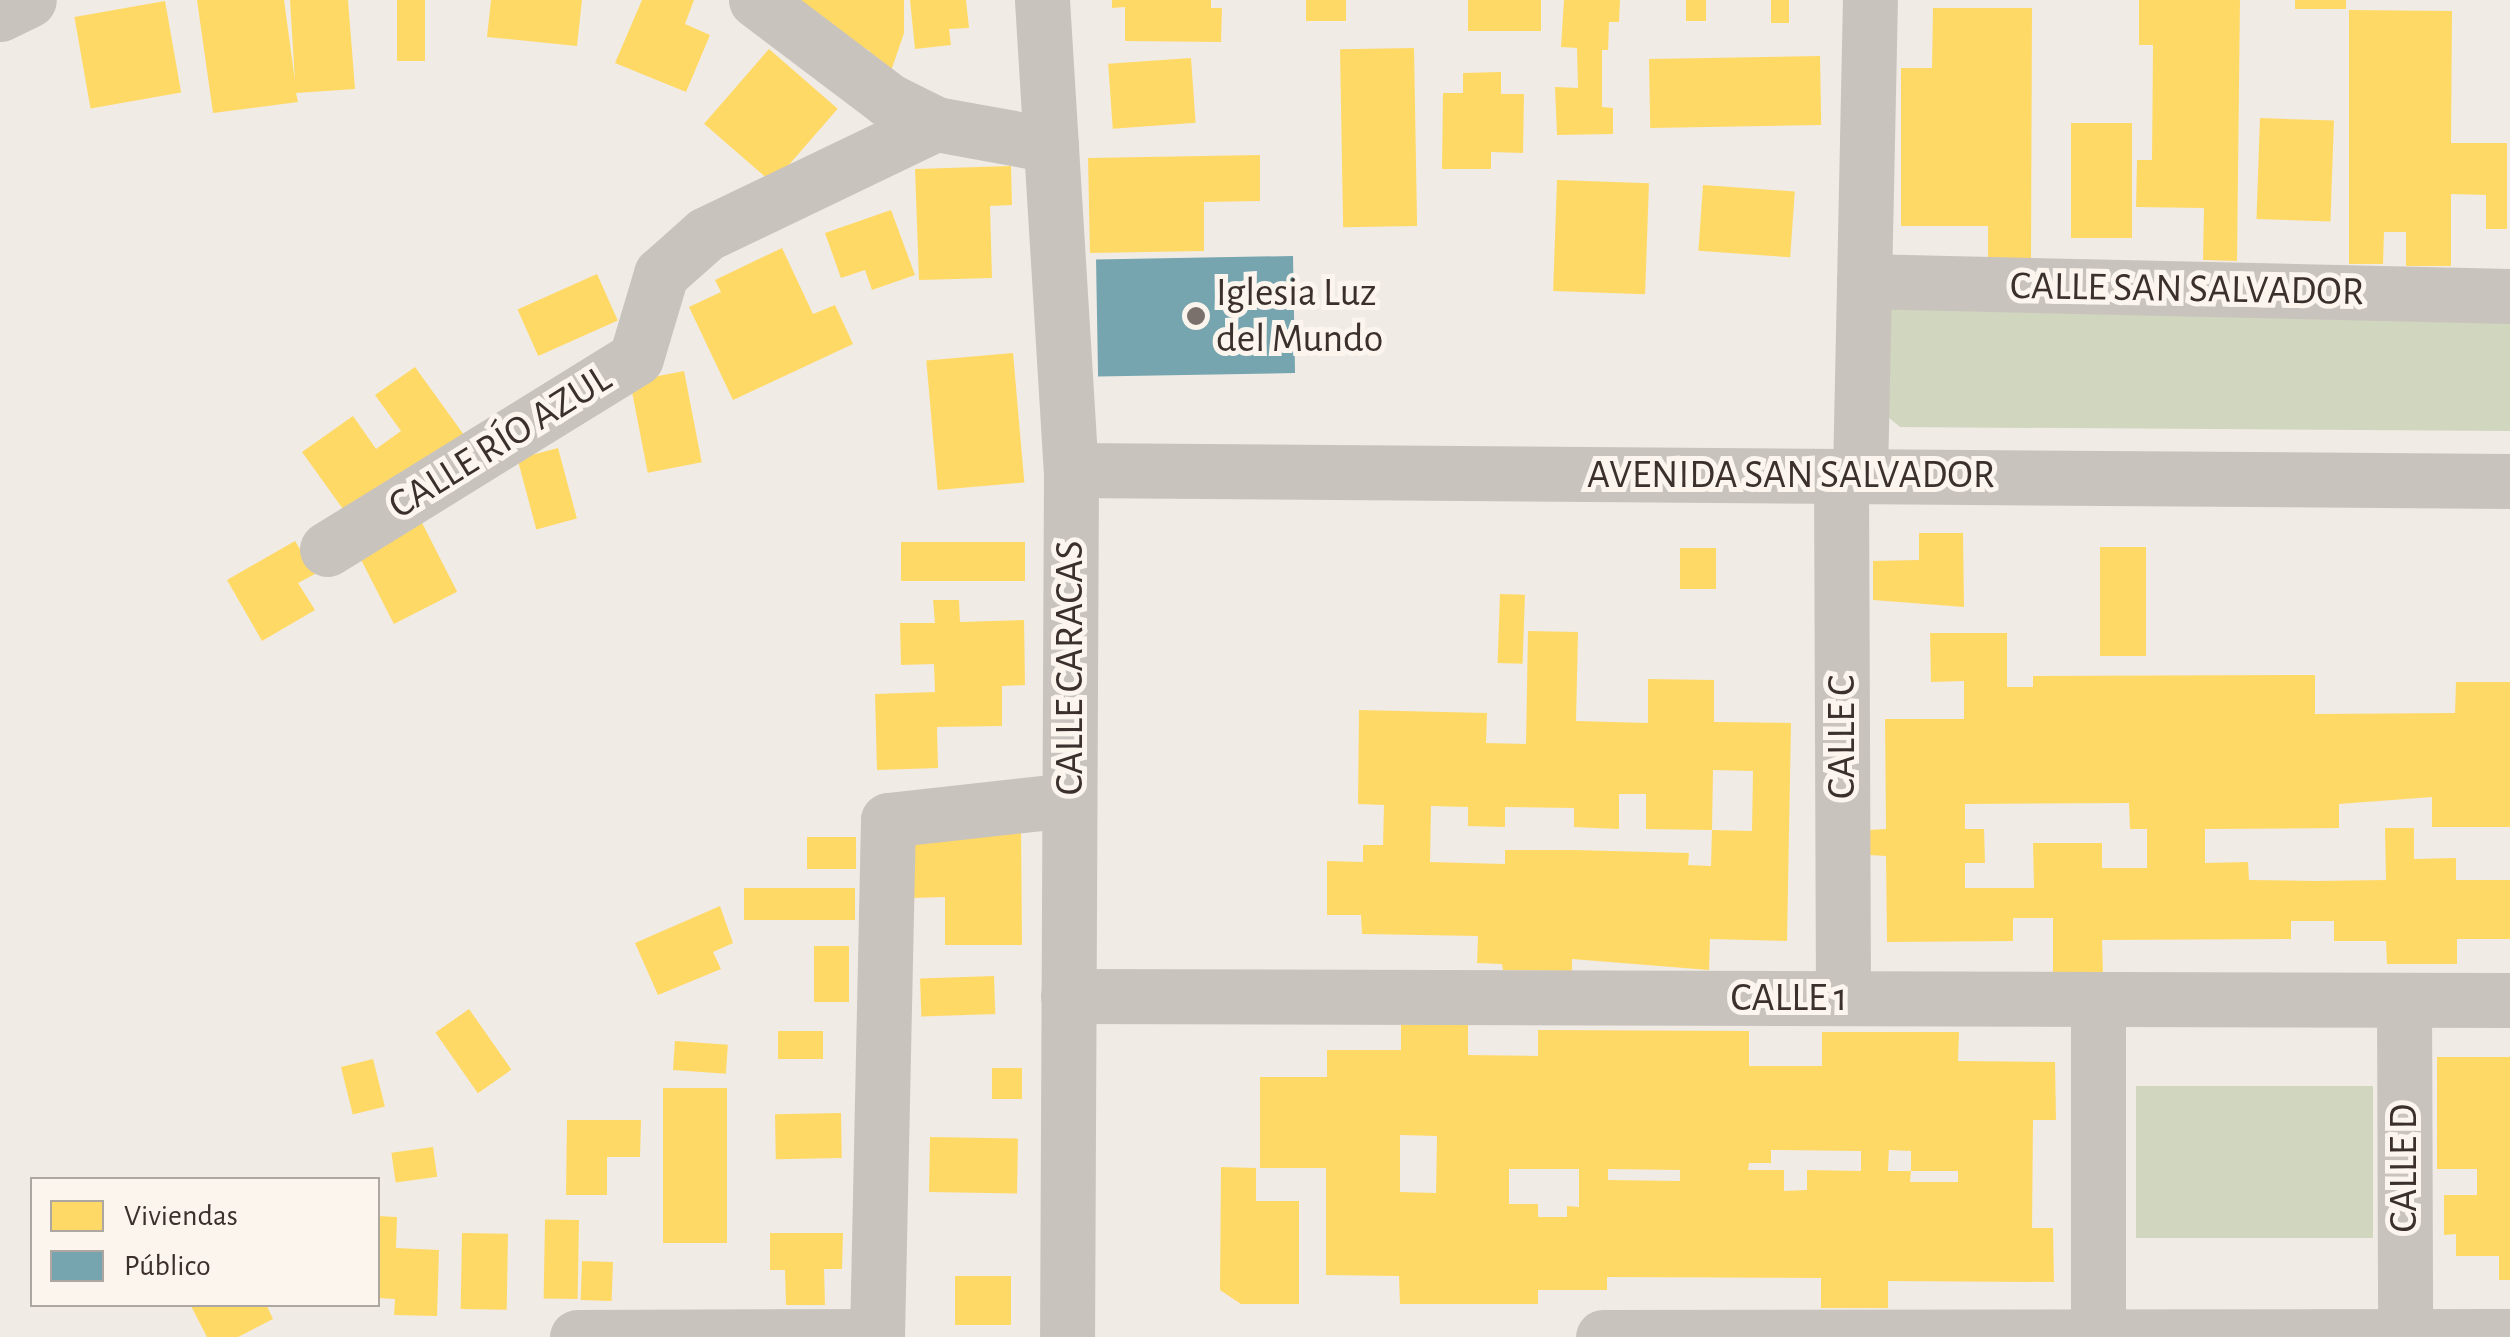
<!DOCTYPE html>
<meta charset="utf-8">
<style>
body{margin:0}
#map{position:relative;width:2510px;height:1337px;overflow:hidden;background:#f0ebe5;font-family:"Alegreya Sans",sans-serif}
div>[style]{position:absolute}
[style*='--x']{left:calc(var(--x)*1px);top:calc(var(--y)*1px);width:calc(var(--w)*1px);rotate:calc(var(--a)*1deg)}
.green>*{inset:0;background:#d1d6bf;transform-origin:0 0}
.homes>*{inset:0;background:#ffd966;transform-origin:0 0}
.public>*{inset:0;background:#76a5af;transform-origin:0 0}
.minor>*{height:55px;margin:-27.5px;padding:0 27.5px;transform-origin:27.5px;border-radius:27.5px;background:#c9c3be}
.dots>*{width:28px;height:28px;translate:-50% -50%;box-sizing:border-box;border:5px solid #fbf5ee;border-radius:50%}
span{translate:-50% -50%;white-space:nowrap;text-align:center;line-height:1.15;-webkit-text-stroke:10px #fbf5ee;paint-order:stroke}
.street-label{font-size:40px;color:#3b302b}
.poi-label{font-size:40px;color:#3b302b}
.left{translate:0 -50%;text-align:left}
.legend{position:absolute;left:30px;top:1177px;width:350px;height:130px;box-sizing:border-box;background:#fbf5ee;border:2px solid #aea6a0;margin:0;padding:12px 18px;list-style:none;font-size:30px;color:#3b302b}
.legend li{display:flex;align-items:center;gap:20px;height:50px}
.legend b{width:50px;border:2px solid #aea6a0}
</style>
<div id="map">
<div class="green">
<i style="clip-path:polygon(1889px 308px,2510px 318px,2510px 431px,1900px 427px,1888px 417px)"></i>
<i style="left:2136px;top:1086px;width:237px;height:152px"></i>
</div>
<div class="homes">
<i style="clip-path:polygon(197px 0,284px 0,295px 81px,290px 0,348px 0,355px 89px,296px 93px,298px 102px,213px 113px)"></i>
<i style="left:397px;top:0;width:28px;height:61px"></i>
<i style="clip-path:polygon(491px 0,582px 0,577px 46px,487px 37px)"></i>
<i style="clip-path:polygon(642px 0,694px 0,685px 24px,710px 35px,686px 92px,615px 63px)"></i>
<i style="clip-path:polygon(795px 0,904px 0,904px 33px,889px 77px,864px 63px,870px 51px,791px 10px)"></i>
<i style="clip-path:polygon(910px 0,966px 0,969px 28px,949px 29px,951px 45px,915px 49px)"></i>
<i style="clip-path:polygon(1112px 0,1211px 0,1211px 8px,1222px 8px,1221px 42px,1125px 41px,1125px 7px,1112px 8px)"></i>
<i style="left:1306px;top:0;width:40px;height:21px"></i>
<i style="left:1468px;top:0;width:73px;height:31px"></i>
<i style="clip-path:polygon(1564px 0,1620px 0,1619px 22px,1609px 22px,1608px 50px,1602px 50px,1602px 107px,1613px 108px,1613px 134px,1557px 135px,1555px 87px,1578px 88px,1577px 48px,1561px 47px)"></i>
<i style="left:1686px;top:0;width:20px;height:21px"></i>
<i style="left:1771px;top:0;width:18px;height:23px"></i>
<i style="clip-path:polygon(2139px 0,2240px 0,2237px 261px,2203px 260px,2204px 208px,2136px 207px,2137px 160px,2152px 160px,2153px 45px,2139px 45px)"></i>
<i style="left:2295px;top:0;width:51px;height:9px"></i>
<i style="left:165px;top:1px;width:93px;height:92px;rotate:80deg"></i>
<i style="clip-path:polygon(1933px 8px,2032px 8px,2031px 260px,1988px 260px,1988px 226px,1901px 226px,1901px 68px,1932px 68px)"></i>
<i style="clip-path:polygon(2349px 10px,2452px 11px,2451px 143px,2507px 143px,2507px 229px,2486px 229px,2486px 195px,2451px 194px,2451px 266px,2406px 266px,2406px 232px,2384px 232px,2383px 264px,2349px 264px)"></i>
<i style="left:1414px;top:48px;width:178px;height:74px;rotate:89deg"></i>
<i style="left:769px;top:49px;width:91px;height:99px;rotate:41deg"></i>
<i style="left:1820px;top:56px;width:69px;height:171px;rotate:89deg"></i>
<i style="left:1191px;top:58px;width:65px;height:83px;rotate:86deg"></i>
<i style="clip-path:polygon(1501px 72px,1501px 94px,1524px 94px,1523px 153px,1491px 152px,1491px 169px,1442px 169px,1443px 93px,1463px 93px,1463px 73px)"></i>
<i style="left:2260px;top:118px;width:74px;height:101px;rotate:2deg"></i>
<i style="left:2071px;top:123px;width:61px;height:115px"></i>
<i style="clip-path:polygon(1260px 155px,1260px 201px,1204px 202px,1204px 251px,1090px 253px,1088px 158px)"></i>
<i style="clip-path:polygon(1011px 166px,1012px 205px,990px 206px,992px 278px,919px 280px,915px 169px)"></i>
<i style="left:1557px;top:180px;width:92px;height:111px;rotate:2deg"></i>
<i style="left:1703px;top:185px;width:92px;height:66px;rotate:4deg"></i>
<i style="clip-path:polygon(891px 210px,915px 275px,872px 290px,865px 270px,841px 278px,825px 233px)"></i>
<i style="clip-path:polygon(782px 248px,813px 314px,835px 305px,853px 344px,733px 400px,689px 307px,721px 292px,715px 280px)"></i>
<i style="left:597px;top:274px;width:51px;height:87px;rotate:66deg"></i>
<i style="left:1013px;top:353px;width:130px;height:87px;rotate:85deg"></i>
<i style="clip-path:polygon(415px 367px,464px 435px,348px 516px,302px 452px,353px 416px,376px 449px,401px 431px,375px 395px)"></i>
<i style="left:684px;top:371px;width:93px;height:55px;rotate:79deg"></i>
<i style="left:558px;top:448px;width:73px;height:42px;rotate:75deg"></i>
<i style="left:419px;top:517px;width:84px;height:71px;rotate:63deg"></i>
<i style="clip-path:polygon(1919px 533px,1963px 533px,1964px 607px,1873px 600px,1873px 561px,1919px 560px)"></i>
<i style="clip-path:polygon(295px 541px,315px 574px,298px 583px,315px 610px,262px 641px,227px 580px)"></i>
<i style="left:901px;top:542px;width:124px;height:39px"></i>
<i style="left:2100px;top:547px;width:46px;height:109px"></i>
<i style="left:1680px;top:548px;width:36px;height:41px"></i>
<i style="left:1500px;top:594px;width:25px;height:69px;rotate:2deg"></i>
<i style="clip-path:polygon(933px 600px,959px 600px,960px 622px,1024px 620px,1025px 685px,1002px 686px,1002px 726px,937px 727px,938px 768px,877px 770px,875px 694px,935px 692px,934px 664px,901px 665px,900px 623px,935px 623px)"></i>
<i style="clip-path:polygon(evenodd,1528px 631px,1578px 632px,1576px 721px,1648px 723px,1648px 679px,1714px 680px,1714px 722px,1791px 723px,1787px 941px,1710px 939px,1709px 970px,1572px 959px,1572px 971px,1503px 970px,1502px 964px,1477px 963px,1478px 936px,1362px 934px,1361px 915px,1327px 915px,1327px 861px,1363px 862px,1363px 845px,1383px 845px,1384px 805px,1358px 804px,1359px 710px,1487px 713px,1486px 743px,1526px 744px,1528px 631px,1713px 770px,1753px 771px,1752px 831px,1712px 830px,1711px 866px,1688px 865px,1689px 853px,1574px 850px,1505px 850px,1505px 864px,1430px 862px,1431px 806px,1468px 807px,1468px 826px,1505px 827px,1505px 807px,1574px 808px,1574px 827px,1619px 829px,1619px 794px,1646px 794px,1646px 829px,1712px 830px,1713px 770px)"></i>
<i style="clip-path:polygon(evenodd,1930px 633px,2007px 633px,2007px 687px,2033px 687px,2033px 676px,2315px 675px,2315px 714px,2455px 713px,2456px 682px,2510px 682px,2510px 827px,2432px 827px,2432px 797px,2339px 804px,2339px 828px,2205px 829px,2205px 863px,2248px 862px,2249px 880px,2316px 881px,2386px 880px,2385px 828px,2414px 828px,2414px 859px,2456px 858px,2456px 880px,2510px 880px,2510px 939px,2457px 939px,2457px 964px,2387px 964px,2386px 941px,2334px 941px,2334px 921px,2291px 921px,2291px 939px,2102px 940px,2103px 975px,2053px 976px,2053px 918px,2013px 918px,2013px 941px,1887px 942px,1886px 856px,1868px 855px,1868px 830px,1886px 829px,1885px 719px,1964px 719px,1964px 681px,1931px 682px,1930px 633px,2129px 803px,2130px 829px,2147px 829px,2147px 868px,2102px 868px,2102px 843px,2033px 843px,2034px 888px,1965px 888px,1965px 863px,1985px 863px,1984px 829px,1965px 829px,1965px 804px,2129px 803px)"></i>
<i style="clip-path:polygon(912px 826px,1021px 826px,1022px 945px,945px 945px,945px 897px,912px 898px)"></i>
<i style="left:856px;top:837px;width:32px;height:49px;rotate:90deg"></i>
<i style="left:855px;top:888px;width:32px;height:111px;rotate:90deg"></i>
<i style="clip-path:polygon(720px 906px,733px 943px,713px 952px,721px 969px,658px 995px,635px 943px)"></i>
<i style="left:814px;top:946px;width:35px;height:56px"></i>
<i style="left:994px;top:976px;width:38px;height:74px;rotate:88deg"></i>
<i style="left:469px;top:1009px;width:74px;height:41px;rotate:55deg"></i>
<i style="clip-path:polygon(evenodd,1401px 1025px,1468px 1025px,1468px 1055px,1538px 1056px,1538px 1030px,1749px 1031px,1749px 1066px,1822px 1066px,1822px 1032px,1959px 1032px,1958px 1061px,2055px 1062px,2056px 1120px,2033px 1120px,2032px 1228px,2053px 1228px,2054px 1282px,1888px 1281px,1888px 1308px,1821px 1308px,1821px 1278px,1607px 1277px,1607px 1290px,1538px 1290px,1538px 1304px,1400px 1304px,1399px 1276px,1326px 1275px,1326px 1168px,1260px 1168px,1260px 1077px,1327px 1077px,1327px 1050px,1401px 1050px,1401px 1025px,1400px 1135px,1437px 1136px,1436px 1193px,1400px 1192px,1400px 1135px,1401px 1025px,1771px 1150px,1861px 1151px,1861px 1171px,1807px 1170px,1807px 1190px,1784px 1191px,1784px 1170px,1748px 1170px,1749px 1163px,1771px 1163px,1771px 1150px,1401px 1025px,1889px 1150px,1911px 1151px,1911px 1171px,1958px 1171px,1958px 1182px,1910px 1182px,1911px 1171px,1888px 1171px,1889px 1150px,1401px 1025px,1509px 1169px,1579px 1169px,1579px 1207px,1567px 1206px,1567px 1217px,1538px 1217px,1538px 1204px,1509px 1204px,1509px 1169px,1401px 1025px,1608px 1169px,1680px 1170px,1680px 1181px,1608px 1180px,1608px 1169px)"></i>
<i style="left:823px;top:1031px;width:28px;height:45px;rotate:90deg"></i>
<i style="left:675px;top:1041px;width:53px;height:29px;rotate:4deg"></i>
<i style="clip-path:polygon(2437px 1057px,2510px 1057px,2510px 1280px,2499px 1280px,2499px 1256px,2456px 1256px,2456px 1234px,2444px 1235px,2444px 1195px,2477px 1195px,2477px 1169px,2437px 1169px)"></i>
<i style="left:373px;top:1059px;width:49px;height:33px;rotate:76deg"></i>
<i style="left:992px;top:1068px;width:30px;height:31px"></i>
<i style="left:663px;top:1088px;width:64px;height:155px"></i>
<i style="left:841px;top:1113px;width:45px;height:66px;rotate:89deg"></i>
<i style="clip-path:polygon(567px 1120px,641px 1120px,640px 1157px,607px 1157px,607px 1195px,566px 1195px)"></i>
<i style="left:930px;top:1137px;width:88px;height:55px;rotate:1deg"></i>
<i style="left:433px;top:1147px;width:30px;height:42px;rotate:82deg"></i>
<i style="clip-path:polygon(1221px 1167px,1256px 1168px,1256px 1201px,1299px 1201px,1299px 1304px,1241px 1304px,1220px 1290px)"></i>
<i style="clip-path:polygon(378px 1216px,397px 1217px,396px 1248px,439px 1250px,437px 1316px,394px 1315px,395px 1299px,378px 1298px)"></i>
<i style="left:579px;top:1220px;width:79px;height:34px;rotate:91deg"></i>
<i style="left:462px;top:1233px;width:46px;height:76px;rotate:1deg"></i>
<i style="clip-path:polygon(770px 1233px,843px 1233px,842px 1269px,824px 1269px,825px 1305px,786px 1305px,785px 1270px,770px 1270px)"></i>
<i style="left:582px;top:1261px;width:31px;height:39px;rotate:2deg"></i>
<i style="left:1011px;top:1276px;width:49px;height:56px;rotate:90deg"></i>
<i style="clip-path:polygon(190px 1304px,266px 1304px,273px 1319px,238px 1337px,207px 1337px)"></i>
</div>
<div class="public">
<i style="left:1293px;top:256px;width:117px;height:197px;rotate:89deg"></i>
</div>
<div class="minor">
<i style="--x:756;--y:0;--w:166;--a:37.1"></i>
<i style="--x:888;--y:100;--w:54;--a:26.6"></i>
<i style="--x:936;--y:124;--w:117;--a:10.3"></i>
<i style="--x:1042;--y:0;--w:471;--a:86.5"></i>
<i style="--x:1071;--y:470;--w:867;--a:90.26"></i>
<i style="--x:0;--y:14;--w:32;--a:-26"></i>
<i style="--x:1864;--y:281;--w:646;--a:1.33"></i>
<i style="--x:1071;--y:470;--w:1439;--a:0.44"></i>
<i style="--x:1841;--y:475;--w:523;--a:89.78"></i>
<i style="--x:1860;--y:475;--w:475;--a:-88.8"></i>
<i style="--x:327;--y:549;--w:363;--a:-31.7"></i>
<i style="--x:636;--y:358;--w:88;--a:-73.4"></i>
<i style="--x:661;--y:274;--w:60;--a:-41.6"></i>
<i style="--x:706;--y:234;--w:255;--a:-25.6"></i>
<i style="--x:1068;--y:996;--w:1442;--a:0.16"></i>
<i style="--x:2098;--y:999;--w:337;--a:90"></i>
<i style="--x:2404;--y:1000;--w:336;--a:89.8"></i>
<i style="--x:577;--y:1337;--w:300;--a:-0.2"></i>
<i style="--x:877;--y:1336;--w:516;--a:-88.78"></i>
<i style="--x:888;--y:820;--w:182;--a:-6.3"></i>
<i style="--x:1603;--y:1337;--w:907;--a:-0.06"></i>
</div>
<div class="dots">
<i style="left:1196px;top:316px;background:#7a716c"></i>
</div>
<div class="street-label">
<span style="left:2187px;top:289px;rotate:1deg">CALLE SAN SALVADOR</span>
<span style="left:500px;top:442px;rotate:-32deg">CALLE RÍO AZUL</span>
<span style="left:1791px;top:475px">AVENIDA SAN SALVADOR</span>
<span style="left:1070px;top:668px;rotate:-90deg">CALLE CARACAS</span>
<span style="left:1842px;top:737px;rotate:-90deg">CALLE C</span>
<span style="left:1789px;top:998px">CALLE 1</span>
<span style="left:2404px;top:1168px;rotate:-90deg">CALLE D</span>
</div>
<div class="poi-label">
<span class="left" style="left:1216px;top:316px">Iglesia Luz<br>del Mundo</span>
</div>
<ul class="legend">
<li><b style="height:28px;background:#ffd966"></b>Viviendas</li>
<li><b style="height:28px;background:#76a5af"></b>Público</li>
</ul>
</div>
